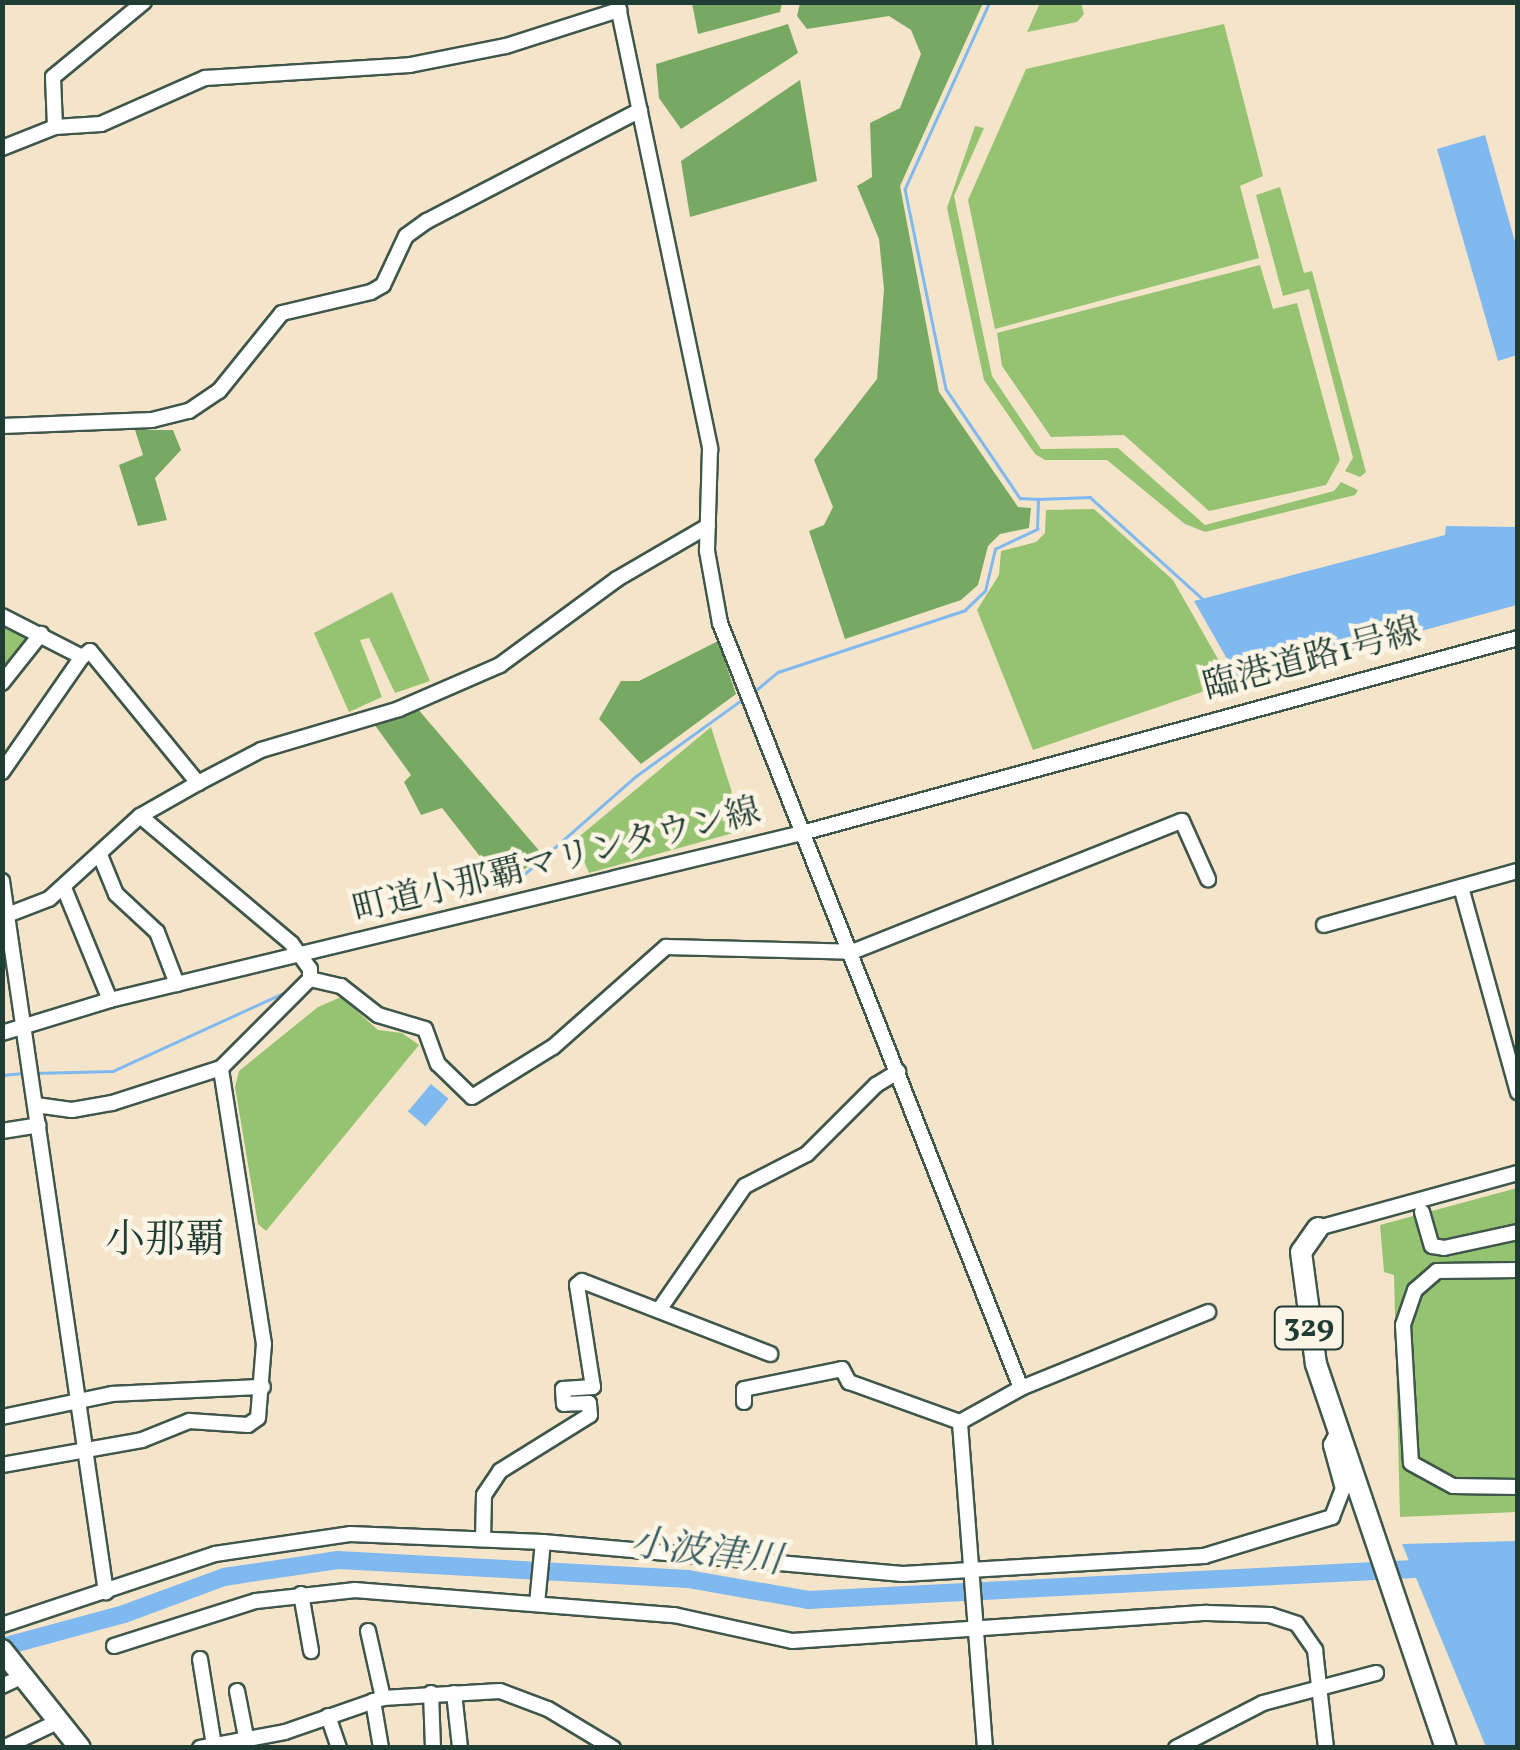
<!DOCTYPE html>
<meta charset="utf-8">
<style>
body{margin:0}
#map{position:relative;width:1520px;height:1750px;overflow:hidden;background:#f4e5ca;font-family:Vollkorn,"Noto Serif JP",serif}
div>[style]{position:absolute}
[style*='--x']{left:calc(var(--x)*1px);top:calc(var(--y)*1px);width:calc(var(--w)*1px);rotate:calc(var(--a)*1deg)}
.green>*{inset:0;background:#96c371}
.forest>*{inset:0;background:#78a963}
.water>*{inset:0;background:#80b9f0;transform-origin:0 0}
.stream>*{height:2.5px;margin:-1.25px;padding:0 1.25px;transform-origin:1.25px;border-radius:1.25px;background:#80b9f0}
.river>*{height:18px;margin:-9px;padding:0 9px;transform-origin:9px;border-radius:9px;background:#80b9f0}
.roads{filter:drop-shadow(2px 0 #3f564a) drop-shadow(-2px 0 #3f564a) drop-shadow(0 2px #3f564a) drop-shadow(0 -2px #3f564a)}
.minor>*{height:14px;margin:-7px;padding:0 7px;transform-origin:7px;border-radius:7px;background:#fff}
.highway>*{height:20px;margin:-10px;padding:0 10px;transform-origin:10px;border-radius:10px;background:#fff}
span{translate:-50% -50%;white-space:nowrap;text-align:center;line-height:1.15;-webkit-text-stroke:9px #fcf5e5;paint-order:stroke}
.shield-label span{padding:2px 8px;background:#fcf5e5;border:2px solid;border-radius:8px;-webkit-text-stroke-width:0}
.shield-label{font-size:32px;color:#1f3d34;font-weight:700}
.street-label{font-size:35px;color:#1f3d34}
.water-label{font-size:38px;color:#375c63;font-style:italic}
.quarter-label{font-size:40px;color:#1f3d34}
.frame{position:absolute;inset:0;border:5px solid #1f3d34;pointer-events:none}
</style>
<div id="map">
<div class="green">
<i style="clip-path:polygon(1040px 3px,1081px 3px,1084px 14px,1077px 22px,1027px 32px)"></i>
<i style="clip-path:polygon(1224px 24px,1263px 176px,1240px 186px,1259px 258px,995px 329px,968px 200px,1026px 69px)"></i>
<i style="clip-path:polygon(975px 126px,984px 128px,954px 196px,992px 376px,1041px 449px,1118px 448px,1205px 525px,1334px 491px,1341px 482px,1358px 490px,1355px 495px,1205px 532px,1185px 524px,1107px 460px,1045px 460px,1035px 454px,984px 380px,947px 208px)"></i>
<i style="clip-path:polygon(1280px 187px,1304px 273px,1312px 271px,1366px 472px,1360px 477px,1345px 471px,1353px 458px,1309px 289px,1283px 296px,1256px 195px)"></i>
<i style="clip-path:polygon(1260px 265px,1273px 309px,1297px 303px,1340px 460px,1326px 485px,1209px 511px,1124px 435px,1051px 437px,1002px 366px,997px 333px)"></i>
<i style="clip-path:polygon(1094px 509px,1173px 580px,1231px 682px,1033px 750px,977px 610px,999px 575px,1001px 551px,1036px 542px,1045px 533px,1046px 510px)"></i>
<i style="clip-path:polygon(392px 592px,430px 681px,395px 693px,369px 638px,360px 640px,382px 697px,349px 712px,314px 633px)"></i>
<i style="clip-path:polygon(3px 620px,37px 635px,3px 679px)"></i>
<i style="clip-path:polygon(711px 727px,744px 830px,589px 873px,575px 840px)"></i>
<i style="clip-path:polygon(341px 997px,378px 1030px,402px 1033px,419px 1045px,266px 1231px,258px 1224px,235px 1087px,239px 1071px,318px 1007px)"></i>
<i style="clip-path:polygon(1517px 1188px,1517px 1512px,1400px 1517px,1394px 1275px,1384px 1272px,1380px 1225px)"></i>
</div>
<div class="forest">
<i style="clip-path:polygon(692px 3px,692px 2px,782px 3px,780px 12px,698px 34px)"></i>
<i style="clip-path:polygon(800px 3px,983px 3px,900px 186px,939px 392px,1018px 507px,1031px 508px,1029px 528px,1000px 534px,988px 546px,978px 585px,961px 600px,845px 639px,809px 531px,824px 525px,833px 507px,814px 460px,877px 379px,884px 289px,879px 239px,857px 186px,872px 177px,870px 123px,900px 108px,921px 54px,911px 30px,889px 16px,807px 29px,797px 16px)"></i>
<i style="clip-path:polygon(788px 24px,798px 53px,681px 129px,659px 98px,656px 64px)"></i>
<i style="clip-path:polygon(800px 80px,817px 181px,690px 217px,681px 161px)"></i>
<i style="clip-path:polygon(135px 430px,173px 430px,181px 450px,155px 478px,167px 520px,138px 526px,119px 465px,143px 455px)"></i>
<i style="clip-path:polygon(718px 641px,736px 694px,641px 764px,599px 719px,621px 681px,639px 681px)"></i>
<i style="clip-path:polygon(417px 708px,542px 854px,504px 887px,496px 890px,497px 878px,442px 808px,421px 815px,404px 782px,411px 775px,374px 724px)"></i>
</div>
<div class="water">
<i style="clip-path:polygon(1485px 135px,1517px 249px,1517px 355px,1498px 361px,1437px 149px)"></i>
<i style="clip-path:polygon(1446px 526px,1517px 527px,1517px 605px,1239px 680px,1194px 601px,1445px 535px)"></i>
<i style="left:431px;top:1084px;width:23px;height:36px;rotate:40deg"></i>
<i style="clip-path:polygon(1517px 1541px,1517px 1747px,1486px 1747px,1402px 1544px)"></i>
</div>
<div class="stream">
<i style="--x:990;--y:2;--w:205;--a:114.4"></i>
<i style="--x:905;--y:189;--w:204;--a:78.4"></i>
<i style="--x:946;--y:389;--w:132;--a:55.8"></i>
<i style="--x:1020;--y:498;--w:18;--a:3"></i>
<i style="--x:755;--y:691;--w:30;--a:-40"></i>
<i style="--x:778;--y:672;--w:197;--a:-18.3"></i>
<i style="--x:965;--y:610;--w:28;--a:-44"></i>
<i style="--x:985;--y:591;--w:43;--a:-76.6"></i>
<i style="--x:995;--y:549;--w:47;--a:-25.5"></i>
<i style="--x:1037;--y:529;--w:30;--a:-88"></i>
<i style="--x:1038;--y:499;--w:52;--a:-2.2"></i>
<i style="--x:1090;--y:497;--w:154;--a:42.1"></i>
<i style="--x:512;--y:885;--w:165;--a:-41.3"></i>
<i style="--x:636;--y:776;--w:133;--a:-35.8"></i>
<i style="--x:34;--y:1073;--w:79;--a:-1.5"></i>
<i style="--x:113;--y:1071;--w:192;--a:-24.6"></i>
<i style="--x:2;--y:1075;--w:24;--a:-5"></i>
</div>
<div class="river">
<i style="--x:2;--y:1647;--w:126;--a:-15.1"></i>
<i style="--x:124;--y:1614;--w:107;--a:-20.3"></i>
<i style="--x:224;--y:1577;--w:115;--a:-8.5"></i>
<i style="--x:338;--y:1560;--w:351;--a:3.1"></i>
<i style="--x:688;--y:1579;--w:122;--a:9.9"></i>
<i style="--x:808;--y:1600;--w:607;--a:-2.93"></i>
</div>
<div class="roads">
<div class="minor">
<i style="--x:617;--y:2;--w:457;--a:78.2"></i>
<i style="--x:710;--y:449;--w:102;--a:91.7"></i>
<i style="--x:707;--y:551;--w:73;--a:79.8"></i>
<i style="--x:720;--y:623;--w:822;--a:68.52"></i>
<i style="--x:55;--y:127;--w:50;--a:-92.3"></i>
<i style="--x:53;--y:77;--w:118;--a:-39.5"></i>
<i style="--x:2;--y:148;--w:57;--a:-21.6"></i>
<i style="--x:55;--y:127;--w:46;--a:-3.7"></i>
<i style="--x:101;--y:124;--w:114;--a:-23.9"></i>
<i style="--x:205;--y:78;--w:205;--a:-3.6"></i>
<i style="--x:410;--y:65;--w:98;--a:-11.2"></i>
<i style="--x:506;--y:46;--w:119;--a:-17.7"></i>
<i style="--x:2;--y:426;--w:150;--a:-2.3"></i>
<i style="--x:152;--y:420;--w:38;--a:-14"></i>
<i style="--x:189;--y:411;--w:36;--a:-34"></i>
<i style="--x:219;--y:391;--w:100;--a:-51.1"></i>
<i style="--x:282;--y:313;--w:91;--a:-13.3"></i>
<i style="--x:371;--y:292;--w:14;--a:-30"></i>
<i style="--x:383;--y:285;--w:54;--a:-64.9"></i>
<i style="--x:406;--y:236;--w:26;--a:-36"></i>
<i style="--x:427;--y:221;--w:240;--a:-27.5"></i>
<i style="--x:2;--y:616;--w:90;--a:27.1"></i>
<i style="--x:82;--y:657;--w:10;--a:-37"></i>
<i style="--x:90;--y:651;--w:171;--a:50.7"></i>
<i style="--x:2;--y:683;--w:63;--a:-51.5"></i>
<i style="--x:2;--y:772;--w:140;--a:-55.2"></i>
<i style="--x:100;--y:855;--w:42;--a:67.7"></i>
<i style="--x:116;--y:894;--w:56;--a:42.8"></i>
<i style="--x:157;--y:932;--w:56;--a:69"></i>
<i style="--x:2;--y:881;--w:719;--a:81.68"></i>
<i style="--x:1461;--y:887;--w:213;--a:74.5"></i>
<i style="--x:64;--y:888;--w:121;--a:67.7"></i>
<i style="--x:2;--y:917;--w:50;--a:-21"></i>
<i style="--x:49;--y:899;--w:123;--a:-42.4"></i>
<i style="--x:140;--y:816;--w:67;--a:-29.6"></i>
<i style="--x:198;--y:783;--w:71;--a:-27.6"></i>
<i style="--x:261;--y:750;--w:144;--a:-16.5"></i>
<i style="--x:399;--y:709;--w:110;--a:-23.5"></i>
<i style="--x:500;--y:665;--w:145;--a:-36.3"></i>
<i style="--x:617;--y:579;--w:105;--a:-30.2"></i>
<i style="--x:1324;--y:925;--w:201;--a:-15.6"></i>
<i style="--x:310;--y:979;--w:32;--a:13"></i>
<i style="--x:341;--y:986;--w:47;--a:38.1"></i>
<i style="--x:378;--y:1015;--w:49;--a:16.6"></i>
<i style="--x:425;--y:1029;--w:37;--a:70"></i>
<i style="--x:438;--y:1064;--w:47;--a:44.1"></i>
<i style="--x:472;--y:1097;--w:95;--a:-31.7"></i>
<i style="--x:553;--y:1047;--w:151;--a:-41.5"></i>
<i style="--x:666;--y:947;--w:186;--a:1.5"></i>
<i style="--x:852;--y:952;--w:355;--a:-21.7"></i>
<i style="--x:1182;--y:821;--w:64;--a:65.9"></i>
<i style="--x:2;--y:1033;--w:113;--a:-17"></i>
<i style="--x:110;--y:1000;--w:712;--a:-13.57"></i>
<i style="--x:802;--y:833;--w:742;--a:-15.23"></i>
<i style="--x:36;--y:1105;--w:36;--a:8"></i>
<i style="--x:72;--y:1110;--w:41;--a:-9.9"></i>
<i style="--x:112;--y:1103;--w:114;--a:-17.8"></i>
<i style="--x:221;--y:1068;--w:126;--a:-45"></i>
<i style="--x:310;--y:979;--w:10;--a:-90"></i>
<i style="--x:310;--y:969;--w:32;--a:-126"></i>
<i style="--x:291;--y:943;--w:197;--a:-139.9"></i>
<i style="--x:2;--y:1131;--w:37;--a:-9"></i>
<i style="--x:1422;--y:1212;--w:35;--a:74"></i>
<i style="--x:1432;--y:1246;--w:12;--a:9"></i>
<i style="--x:1444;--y:1248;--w:76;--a:-12.2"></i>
<i style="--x:1318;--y:1228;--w:207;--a:-15.4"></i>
<i style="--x:1518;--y:1270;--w:81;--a:179.3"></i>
<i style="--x:1437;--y:1271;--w:29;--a:139"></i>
<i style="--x:1415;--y:1290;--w:37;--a:109"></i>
<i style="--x:1403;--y:1325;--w:138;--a:86.7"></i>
<i style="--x:1411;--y:1463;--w:48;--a:28.7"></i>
<i style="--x:1453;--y:1486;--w:65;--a:0.9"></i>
<i style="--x:659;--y:1310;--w:151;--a:-55.3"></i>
<i style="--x:745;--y:1186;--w:70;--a:-27.3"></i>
<i style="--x:807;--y:1154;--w:98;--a:-45"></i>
<i style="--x:876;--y:1085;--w:26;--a:-31"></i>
<i style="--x:744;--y:1402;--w:13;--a:-90"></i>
<i style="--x:744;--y:1389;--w:100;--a:-11.5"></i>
<i style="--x:842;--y:1369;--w:15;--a:62"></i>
<i style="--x:849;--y:1382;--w:118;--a:19.8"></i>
<i style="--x:2;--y:1417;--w:112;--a:-11.8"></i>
<i style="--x:112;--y:1394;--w:151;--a:-2.7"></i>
<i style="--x:2;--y:1465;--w:142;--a:-10.1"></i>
<i style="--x:142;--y:1440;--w:51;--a:-22"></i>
<i style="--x:189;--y:1421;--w:59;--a:3.9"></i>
<i style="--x:248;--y:1425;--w:12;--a:-35"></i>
<i style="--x:258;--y:1418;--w:74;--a:-85.4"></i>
<i style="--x:264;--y:1344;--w:279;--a:-98.9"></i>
<i style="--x:483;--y:1539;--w:44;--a:-88.7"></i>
<i style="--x:484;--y:1495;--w:29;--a:-56"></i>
<i style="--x:500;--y:1471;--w:106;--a:-31.9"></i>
<i style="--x:590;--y:1415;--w:12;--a:-95"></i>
<i style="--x:589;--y:1403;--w:25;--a:178"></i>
<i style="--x:564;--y:1404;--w:15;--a:-94"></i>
<i style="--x:563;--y:1389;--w:30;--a:-4"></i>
<i style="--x:593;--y:1387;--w:103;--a:-98.9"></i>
<i style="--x:577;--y:1285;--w:6;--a:-39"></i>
<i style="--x:582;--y:1281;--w:202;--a:21.2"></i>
<i style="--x:301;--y:1594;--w:58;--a:80"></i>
<i style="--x:537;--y:1604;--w:62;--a:-84.5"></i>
<i style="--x:2;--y:1625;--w:225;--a:-18.4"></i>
<i style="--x:215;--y:1554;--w:136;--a:-8.4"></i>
<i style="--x:350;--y:1534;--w:193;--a:2.4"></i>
<i style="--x:543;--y:1542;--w:361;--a:5.1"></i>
<i style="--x:903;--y:1574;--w:302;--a:-3.4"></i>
<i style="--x:1204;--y:1556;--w:134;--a:-16.9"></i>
<i style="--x:1332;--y:1517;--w:30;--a:-69"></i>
<i style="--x:1343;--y:1489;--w:46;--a:-105.3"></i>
<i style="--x:1331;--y:1445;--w:16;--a:-63"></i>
<i style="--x:368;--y:1631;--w:69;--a:77.4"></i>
<i style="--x:114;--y:1646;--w:149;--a:-17.6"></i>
<i style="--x:256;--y:1601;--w:100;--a:-6.3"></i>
<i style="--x:355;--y:1590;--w:320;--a:4.5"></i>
<i style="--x:674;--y:1615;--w:121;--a:12.4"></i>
<i style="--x:792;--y:1641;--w:416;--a:-3.9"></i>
<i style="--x:1207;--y:1613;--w:63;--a:1.8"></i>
<i style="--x:1270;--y:1615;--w:28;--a:18"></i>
<i style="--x:1297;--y:1624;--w:32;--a:55"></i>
<i style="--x:1315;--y:1650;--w:99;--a:83.6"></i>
<i style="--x:200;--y:1659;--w:87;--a:80.8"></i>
<i style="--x:2;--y:1686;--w:23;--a:-25"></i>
<i style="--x:237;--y:1691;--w:57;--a:78.9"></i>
<i style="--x:431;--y:1693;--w:55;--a:87.9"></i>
<i style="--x:454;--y:1693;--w:54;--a:83.7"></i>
<i style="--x:373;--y:1701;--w:48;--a:80.3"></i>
<i style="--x:328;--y:1716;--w:34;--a:71"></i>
<i style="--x:3;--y:1748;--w:62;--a:-25.7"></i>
<i style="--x:200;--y:1748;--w:86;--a:-10.7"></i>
<i style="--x:285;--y:1732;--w:104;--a:-19.1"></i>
<i style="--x:383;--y:1698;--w:117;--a:-3.4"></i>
<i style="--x:500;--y:1691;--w:51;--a:20.6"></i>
<i style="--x:548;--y:1709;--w:76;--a:31"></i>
<i style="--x:985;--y:1748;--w:327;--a:-94.4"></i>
<i style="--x:960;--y:1422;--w:70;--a:-29.1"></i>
<i style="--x:1021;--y:1388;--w:202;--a:-22.1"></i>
<i style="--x:1176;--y:1748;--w:98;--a:-27.3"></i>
<i style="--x:1263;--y:1703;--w:117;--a:-14.9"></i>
</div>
<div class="highway">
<i style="--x:1318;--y:1228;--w:29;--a:125"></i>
<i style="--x:1301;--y:1252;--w:113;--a:82.4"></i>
<i style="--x:1316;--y:1364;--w:405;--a:71.3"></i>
<i style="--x:2;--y:1650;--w:125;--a:51.5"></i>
</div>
</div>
<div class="shield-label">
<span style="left:1309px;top:1328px">329</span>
</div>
<div class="street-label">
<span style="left:1312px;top:660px;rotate:-15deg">臨港道路1号線</span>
<span style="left:557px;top:862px;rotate:-14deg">町道小那覇マリンタウン線</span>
</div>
<div class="water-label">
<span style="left:706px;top:1554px;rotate:7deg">小波津川</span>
</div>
<div class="quarter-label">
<span style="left:165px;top:1242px">小那覇</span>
</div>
<div class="frame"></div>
</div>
